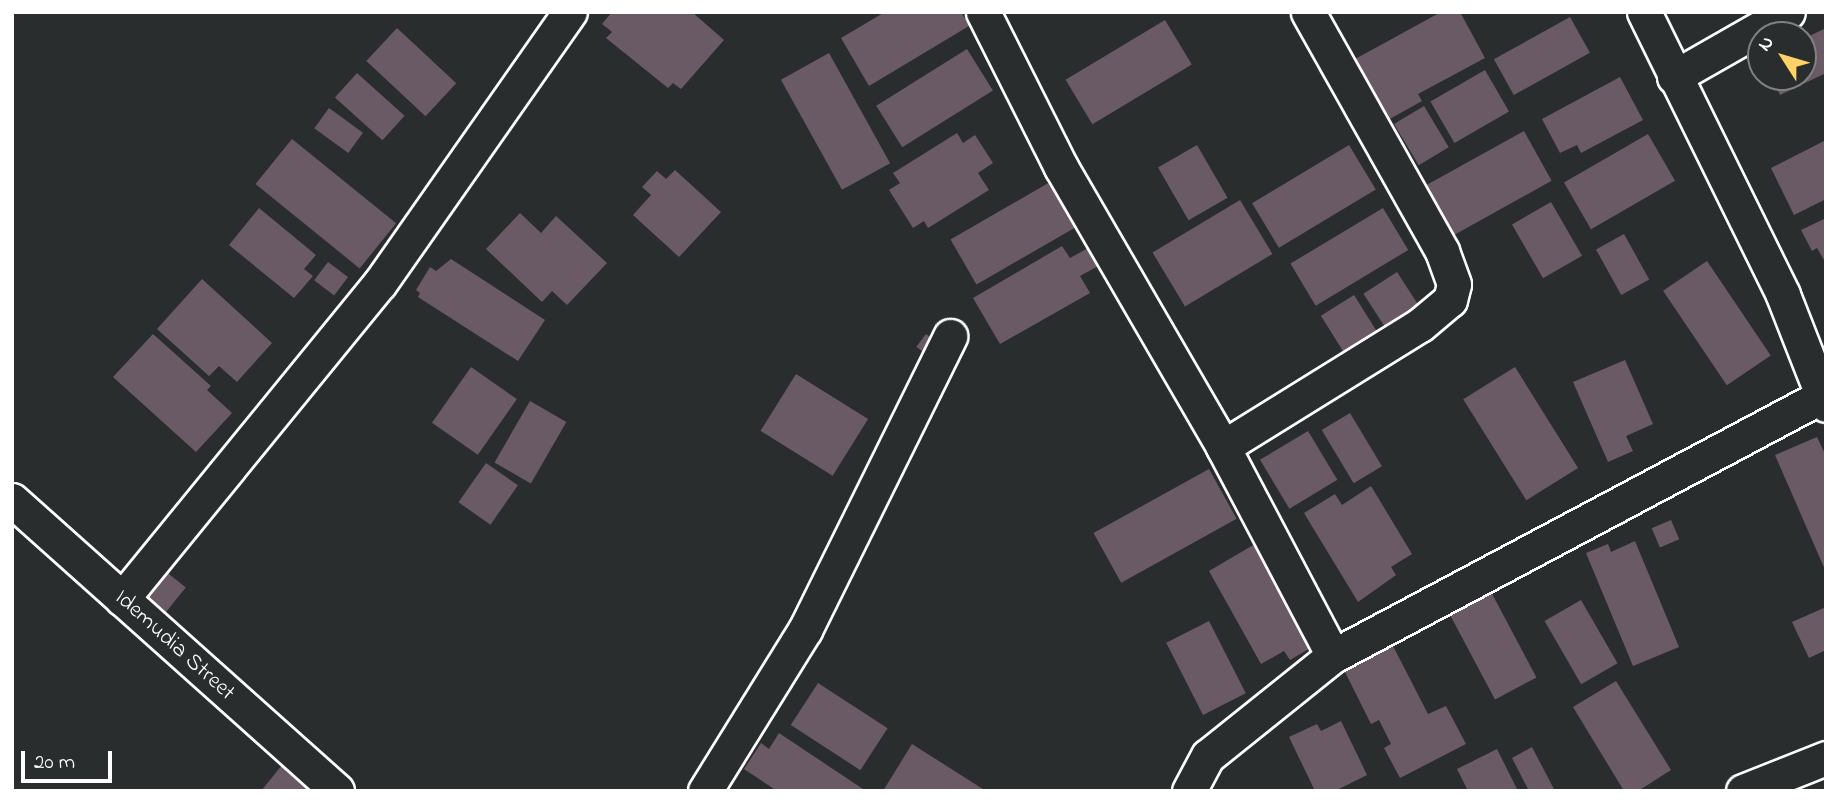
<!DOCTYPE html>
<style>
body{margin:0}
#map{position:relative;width:1838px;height:803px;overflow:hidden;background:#2a2d2e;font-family:"Indie Flower",sans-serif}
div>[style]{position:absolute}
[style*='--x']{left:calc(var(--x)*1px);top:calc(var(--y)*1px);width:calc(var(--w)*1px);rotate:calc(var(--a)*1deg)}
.building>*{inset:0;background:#6a5a65;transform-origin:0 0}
.roads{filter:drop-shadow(2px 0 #fff) drop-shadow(-2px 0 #fff) drop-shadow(0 2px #fff) drop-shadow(0 -2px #fff)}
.street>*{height:33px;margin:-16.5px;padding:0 16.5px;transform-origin:16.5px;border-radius:16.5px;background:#2a2d2e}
span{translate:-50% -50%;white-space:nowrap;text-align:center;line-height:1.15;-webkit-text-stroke:6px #2a2d2e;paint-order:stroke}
.street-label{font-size:23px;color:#fff}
.frame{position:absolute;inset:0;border:14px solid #fff;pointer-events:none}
.north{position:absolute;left:1747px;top:21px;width:70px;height:70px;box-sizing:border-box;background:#2a2d2e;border:2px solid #7f8182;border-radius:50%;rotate:307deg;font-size:19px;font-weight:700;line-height:28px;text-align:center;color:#fff}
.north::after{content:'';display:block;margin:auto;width:24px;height:32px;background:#ffd166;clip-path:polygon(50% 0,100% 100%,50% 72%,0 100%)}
.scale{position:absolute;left:21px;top:751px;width:91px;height:32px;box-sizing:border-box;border:4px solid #fff;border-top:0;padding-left:9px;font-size:21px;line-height:24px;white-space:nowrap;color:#fff;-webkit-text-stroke:5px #2a2d2e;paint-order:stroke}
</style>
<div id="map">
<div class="building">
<i style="clip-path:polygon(612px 12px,692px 12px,724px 40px,681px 89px,673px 83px,668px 88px,606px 38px,612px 32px,602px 24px)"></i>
<i style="clip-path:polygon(885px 12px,961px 12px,969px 26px,869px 86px,841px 38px)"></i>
<i style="clip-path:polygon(1441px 12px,1460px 12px,1485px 58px,1418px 94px,1422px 101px,1388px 120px,1382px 110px,1374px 114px,1346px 64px)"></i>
<i style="left:1570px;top:17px;width:41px;height:87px;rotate:61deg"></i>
<i style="left:1165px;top:20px;width:52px;height:116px;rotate:59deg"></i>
<i style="left:397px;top:28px;width:81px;height:45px;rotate:43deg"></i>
<i style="clip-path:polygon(1826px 28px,1826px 73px,1780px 95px,1771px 77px,1803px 77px,1803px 39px)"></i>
<i style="left:967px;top:49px;width:49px;height:107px;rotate:58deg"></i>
<i style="left:829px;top:53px;width:126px;height:55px;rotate:61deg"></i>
<i style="left:1485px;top:70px;width:48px;height:63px;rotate:60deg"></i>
<i style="left:357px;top:73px;width:64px;height:33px;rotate:42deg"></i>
<i style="clip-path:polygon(1620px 77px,1643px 120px,1581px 153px,1577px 145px,1560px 153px,1542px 119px)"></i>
<i style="left:1424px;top:106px;width:48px;height:35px;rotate:59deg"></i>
<i style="left:329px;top:108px;width:42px;height:25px;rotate:36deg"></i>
<i style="left:1524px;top:131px;width:57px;height:111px;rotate:61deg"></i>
<i style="clip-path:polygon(957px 133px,963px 143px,975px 135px,993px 163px,978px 173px,989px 190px,928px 228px,924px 221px,913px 228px,889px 190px,900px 183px,893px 173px)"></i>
<i style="left:1648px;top:134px;width:54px;height:97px;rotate:60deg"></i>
<i style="left:292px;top:139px;width:134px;height:58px;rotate:39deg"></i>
<i style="clip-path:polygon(1826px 140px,1826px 199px,1794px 215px,1771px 168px)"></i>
<i style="left:1197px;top:145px;width:61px;height:45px;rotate:60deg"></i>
<i style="left:1349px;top:145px;width:52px;height:113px;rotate:59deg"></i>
<i style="clip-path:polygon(675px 170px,721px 212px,679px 257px,633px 215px,651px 195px,642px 187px,657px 171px,666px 179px)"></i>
<i style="left:1057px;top:178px;width:52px;height:123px;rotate:60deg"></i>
<i style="left:1240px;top:200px;width:63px;height:102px;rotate:59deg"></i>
<i style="left:1551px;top:202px;width:62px;height:45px;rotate:60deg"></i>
<i style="clip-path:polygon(259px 208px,316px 255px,304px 269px,313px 276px,294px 298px,229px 245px)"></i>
<i style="left:1383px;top:208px;width:49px;height:108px;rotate:59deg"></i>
<i style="clip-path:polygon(520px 213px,541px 233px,556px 216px,607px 263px,567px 305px,552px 291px,542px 302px,486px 249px)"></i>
<i style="clip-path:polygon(1826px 218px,1826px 259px,1824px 260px,1817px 248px,1812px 251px,1801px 230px)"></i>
<i style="left:1624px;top:234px;width:52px;height:32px;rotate:61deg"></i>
<i style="clip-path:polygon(1062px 246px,1070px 258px,1090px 247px,1100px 265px,1080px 276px,1090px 293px,1000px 344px,973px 298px)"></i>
<i style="clip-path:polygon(451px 259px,545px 320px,518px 361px,418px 297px,420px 293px,416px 290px,430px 267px,436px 271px)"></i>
<i style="left:1707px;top:261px;width:114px;height:53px;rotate:56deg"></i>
<i style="left:328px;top:262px;width:25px;height:23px;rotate:37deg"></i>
<i style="left:1397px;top:272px;width:48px;height:40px;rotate:57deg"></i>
<i style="clip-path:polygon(202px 279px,272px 343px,237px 382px,219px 366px,209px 376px,157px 329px)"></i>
<i style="left:1354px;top:295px;width:46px;height:39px;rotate:58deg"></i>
<i style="clip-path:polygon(153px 334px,211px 386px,207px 390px,232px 413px,196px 452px,113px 377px)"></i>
<i style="left:926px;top:334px;width:21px;height:16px;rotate:37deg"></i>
<i style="clip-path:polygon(1625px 360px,1653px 424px,1626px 436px,1633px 451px,1608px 462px,1573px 382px)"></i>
<i style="left:471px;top:367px;width:56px;height:68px;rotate:35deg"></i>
<i style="left:1515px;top:367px;width:119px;height:61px;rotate:58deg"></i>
<i style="left:796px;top:374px;width:85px;height:67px;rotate:32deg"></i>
<i style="left:530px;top:401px;width:42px;height:71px;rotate:30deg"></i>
<i style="left:1350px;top:413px;width:62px;height:33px;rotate:59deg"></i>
<i style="left:1308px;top:431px;width:57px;height:56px;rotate:59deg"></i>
<i style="clip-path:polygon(1817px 437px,1826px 456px,1826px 572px,1775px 455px)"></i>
<i style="left:486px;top:463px;width:39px;height:48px;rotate:35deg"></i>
<i style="left:1209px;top:469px;width:57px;height:132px;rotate:61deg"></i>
<i style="clip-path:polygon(1371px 486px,1412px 554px,1391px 567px,1396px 575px,1358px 602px,1304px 513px,1335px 494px,1342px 505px)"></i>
<i style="left:1671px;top:520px;width:21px;height:21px;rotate:67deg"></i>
<i style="clip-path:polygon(1635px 541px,1679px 647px,1633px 666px,1586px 553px,1608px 544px,1611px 552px)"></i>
<i style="clip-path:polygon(1255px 544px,1312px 647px,1290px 660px,1284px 651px,1261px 664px,1209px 571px)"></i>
<i style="left:164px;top:570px;width:28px;height:31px;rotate:39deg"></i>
<i style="left:1490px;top:590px;width:99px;height:47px;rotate:62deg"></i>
<i style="left:1581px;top:600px;width:73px;height:42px;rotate:60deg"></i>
<i style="clip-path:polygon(1826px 607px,1826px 650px,1809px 658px,1792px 622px)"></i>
<i style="left:1209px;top:621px;width:81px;height:48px;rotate:63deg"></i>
<i style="clip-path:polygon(1393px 646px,1428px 714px,1446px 706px,1466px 744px,1400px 778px,1384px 748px,1391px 744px,1379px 720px,1371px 724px,1345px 672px)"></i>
<i style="clip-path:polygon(1616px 681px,1671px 770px,1638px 791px,1624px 791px,1573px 707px)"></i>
<i style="left:818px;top:683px;width:83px;height:50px;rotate:33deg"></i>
<i style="clip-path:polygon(1341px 721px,1367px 775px,1335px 791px,1315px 791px,1289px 737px,1317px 724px,1321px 731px)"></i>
<i style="clip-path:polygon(779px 733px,866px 791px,777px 791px,744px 769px,761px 743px,769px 749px)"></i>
<i style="clip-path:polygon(912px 744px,986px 791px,883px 791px)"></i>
<i style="clip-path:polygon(1532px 747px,1555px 791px,1529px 791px,1512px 758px)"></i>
<i style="clip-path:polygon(1497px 749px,1518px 791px,1468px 791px,1457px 769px)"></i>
<i style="clip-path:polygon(282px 765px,312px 789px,311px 791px,261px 791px)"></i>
</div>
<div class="roads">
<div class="street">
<i style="--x:983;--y:12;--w:174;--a:63.3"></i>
<i style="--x:1061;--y:167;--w:323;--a:59.9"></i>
<i style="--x:1223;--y:447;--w:236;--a:62.2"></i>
<i style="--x:1644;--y:12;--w:315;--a:63.8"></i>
<i style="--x:1783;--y:295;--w:118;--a:68.6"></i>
<i style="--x:1674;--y:77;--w:131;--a:-29.7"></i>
<i style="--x:1223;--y:447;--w:232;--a:-31.8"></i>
<i style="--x:1420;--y:325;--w:39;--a:-40"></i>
<i style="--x:1450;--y:300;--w:16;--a:-76"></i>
<i style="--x:1454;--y:284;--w:35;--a:-110"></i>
<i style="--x:1442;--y:251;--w:274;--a:-119.3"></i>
<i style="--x:12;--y:500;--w:436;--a:41.8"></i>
<i style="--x:122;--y:599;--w:408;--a:-50.8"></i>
<i style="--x:380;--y:283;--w:331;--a:-55"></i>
<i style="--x:705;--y:791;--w:190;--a:-58.2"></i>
<i style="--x:805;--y:630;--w:328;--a:-63.7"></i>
<i style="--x:1189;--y:791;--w:40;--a:-62"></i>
<i style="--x:1208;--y:756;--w:160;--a:-38.7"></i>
<i style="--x:1333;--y:656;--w:558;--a:-27.99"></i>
<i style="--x:1743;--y:791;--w:89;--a:-21.7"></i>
</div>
</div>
<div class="street-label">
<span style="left:174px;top:646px;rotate:42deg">Idemudia Street</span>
</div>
<div class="frame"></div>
<div class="north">N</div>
<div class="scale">20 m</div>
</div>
